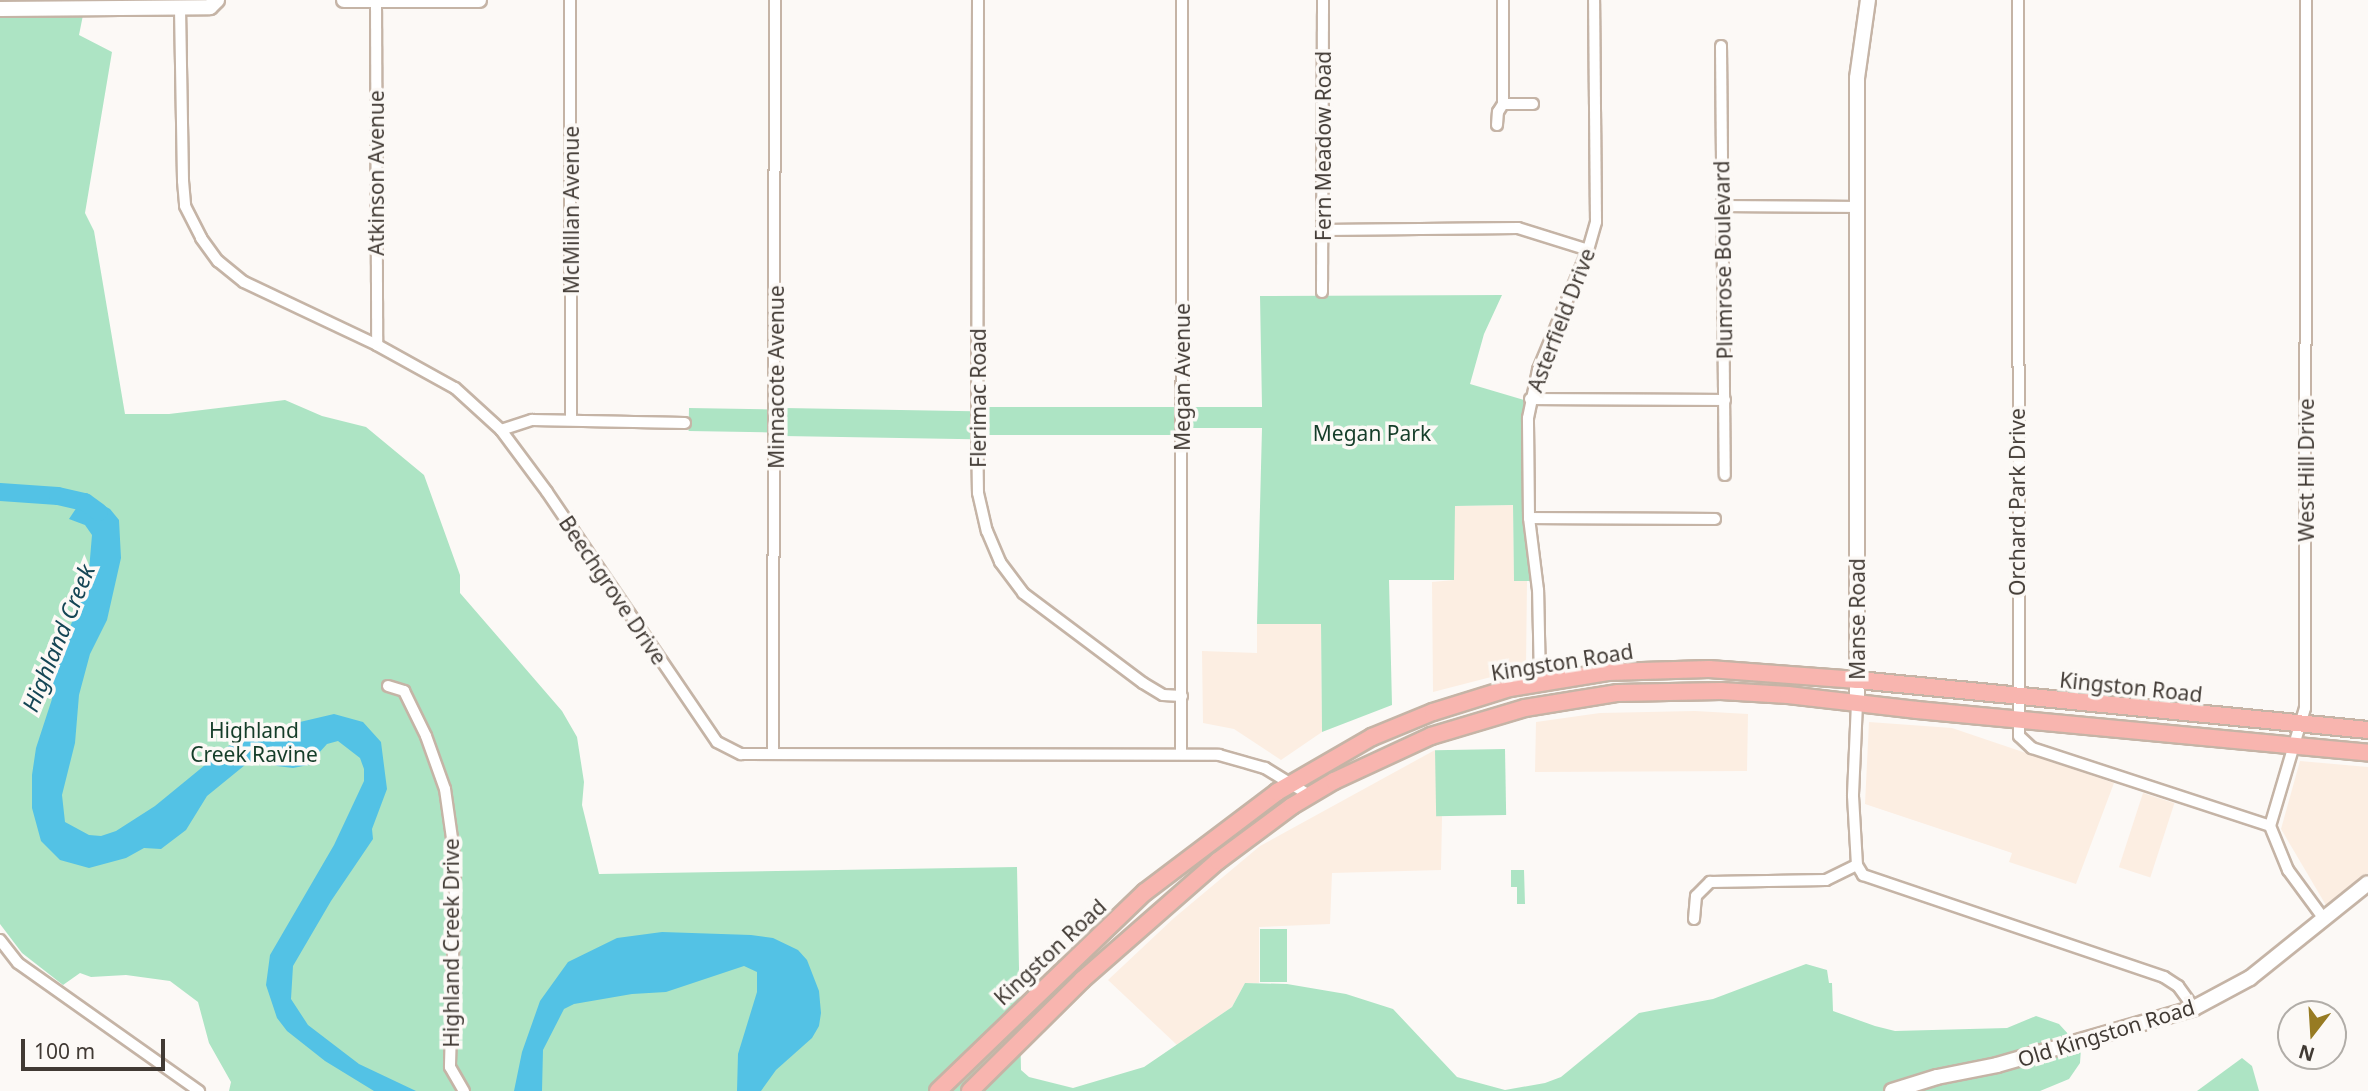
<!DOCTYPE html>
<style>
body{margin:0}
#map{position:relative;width:2368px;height:1091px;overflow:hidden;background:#fcf9f6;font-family:"Noto Sans",sans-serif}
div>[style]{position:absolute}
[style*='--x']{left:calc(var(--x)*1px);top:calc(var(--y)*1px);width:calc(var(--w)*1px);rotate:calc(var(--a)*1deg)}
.built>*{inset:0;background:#fceee2;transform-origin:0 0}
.green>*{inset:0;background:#ade4c4;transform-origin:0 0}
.water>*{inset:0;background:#53c2e5}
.river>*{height:18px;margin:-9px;padding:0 9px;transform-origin:9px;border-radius:9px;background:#53c2e5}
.roads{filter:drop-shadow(2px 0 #c5b4a6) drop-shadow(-2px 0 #c5b4a6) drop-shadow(0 2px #c5b4a6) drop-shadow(0 -2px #c5b4a6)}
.street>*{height:10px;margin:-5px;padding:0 5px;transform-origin:5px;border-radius:5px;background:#fff}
.secondary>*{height:14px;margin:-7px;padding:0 7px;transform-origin:7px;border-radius:7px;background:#fff}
.primary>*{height:16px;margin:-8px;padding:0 8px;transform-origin:8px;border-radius:8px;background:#f8b5af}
span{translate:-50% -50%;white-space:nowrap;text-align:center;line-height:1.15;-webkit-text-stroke:7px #fcf9f6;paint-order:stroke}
.street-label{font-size:21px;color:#413a34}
.park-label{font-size:21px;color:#153d29}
.water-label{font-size:23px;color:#154655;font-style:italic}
.north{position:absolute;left:2277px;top:1000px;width:70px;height:70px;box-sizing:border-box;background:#fcf9f6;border:2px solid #b1ada8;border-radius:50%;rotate:197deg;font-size:19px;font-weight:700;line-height:28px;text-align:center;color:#413a34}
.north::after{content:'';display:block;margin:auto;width:24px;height:32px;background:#977b23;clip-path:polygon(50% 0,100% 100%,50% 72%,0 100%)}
.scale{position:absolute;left:21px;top:1039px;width:144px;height:32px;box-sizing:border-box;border:4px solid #413a34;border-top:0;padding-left:9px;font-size:21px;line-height:24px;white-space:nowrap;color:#413a34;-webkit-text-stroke:5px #fcf9f6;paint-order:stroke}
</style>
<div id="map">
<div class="built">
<i style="clip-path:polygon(1513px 505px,1514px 580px,1527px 581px,1526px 668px,1433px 692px,1432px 582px,1454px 580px,1454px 506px)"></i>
<i style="clip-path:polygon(1257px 624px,1321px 624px,1322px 732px,1281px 760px,1234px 729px,1203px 723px,1202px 651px,1257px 653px)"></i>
<i style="clip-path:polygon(1695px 711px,1748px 714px,1747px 771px,1535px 772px,1536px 722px,1600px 713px)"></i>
<i style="clip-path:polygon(1869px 722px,1952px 728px,2114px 783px,2076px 884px,2009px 862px,2012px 853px,1865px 804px)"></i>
<i style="clip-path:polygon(1435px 750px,1442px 818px,1441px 870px,1332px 873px,1330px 924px,1259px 927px,1259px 983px,1245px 983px,1232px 1007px,1177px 1045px,1108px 980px,1174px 918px,1260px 846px)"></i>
<i style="clip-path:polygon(2300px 761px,2368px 767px,2368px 873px,2327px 907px,2281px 829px)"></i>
<i style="left:2143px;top:793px;width:33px;height:78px;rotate:18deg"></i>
</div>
<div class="green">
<i style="clip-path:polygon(0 0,86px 0,79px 35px,112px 52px,85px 213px,94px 231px,125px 414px,169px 414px,285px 400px,322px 416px,366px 427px,424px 475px,460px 575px,460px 593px,562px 711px,577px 737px,584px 782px,582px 805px,599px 874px,1017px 867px,1021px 1070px,1029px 1077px,1073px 1088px,1144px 1067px,1232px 1007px,1245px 983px,1287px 984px,1346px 994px,1393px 1009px,1457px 1077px,1505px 1090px,1545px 1083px,1561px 1077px,1639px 1013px,1713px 999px,1806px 964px,1827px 970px,1829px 983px,1832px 983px,1833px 1011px,1875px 1026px,1895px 1031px,2007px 1028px,2036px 1016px,2059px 1024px,2081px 1048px,2080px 1063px,2069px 1079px,2040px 1091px,229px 1091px,231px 1082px,209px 1043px,198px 1002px,170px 981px,126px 975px,91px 977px,80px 973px,63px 985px,22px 953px,0 924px)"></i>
<i style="clip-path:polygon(1502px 295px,1484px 334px,1470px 384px,1524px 400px,1522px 505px,1530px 581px,1514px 581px,1513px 505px,1455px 506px,1454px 580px,1389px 580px,1392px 705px,1322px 732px,1321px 624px,1257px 624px,1262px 428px,1190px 428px,1190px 407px,1262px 407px,1260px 296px)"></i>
<i style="left:1176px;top:407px;width:28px;height:189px;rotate:90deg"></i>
<i style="left:689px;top:408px;width:81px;height:23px;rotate:1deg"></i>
<i style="left:784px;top:408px;width:189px;height:28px;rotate:1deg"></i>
<i style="left:1505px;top:749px;width:66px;height:70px;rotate:89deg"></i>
<i style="clip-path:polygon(1511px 870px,1524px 870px,1525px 904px,1517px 904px,1517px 887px,1511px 887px)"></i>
<i style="left:1260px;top:929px;width:27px;height:53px"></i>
<i style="clip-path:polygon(2242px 1058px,2252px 1066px,2259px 1091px,2197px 1091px)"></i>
</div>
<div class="water">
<i style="clip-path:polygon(85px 495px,110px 509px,119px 520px,121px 558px,107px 620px,90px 654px,79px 695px,75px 743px,62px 795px,65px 822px,89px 835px,101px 836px,116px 831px,155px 806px,227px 747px,253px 733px,334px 714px,363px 722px,381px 742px,387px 789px,372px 829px,373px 839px,331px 901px,293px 966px,291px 999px,308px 1025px,359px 1064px,416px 1091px,374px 1091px,325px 1061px,287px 1031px,277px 1018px,266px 985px,270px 955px,334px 845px,364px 781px,364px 769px,360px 758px,338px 741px,327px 744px,308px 765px,293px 768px,277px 766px,262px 759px,245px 765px,207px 796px,186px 830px,161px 849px,144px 848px,126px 858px,89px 868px,60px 860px,41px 841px,32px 808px,32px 775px,36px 748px,52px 699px,49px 668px,68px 632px,88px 582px,92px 535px,85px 525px,69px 519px)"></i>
<i style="clip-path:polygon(662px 932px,751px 935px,773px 938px,798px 950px,807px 960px,819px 991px,821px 1013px,819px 1026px,812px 1038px,776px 1070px,761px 1091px,737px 1091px,738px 1054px,757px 992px,757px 972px,744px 966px,666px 992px,632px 994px,574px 1004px,564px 1009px,543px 1050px,542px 1091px,514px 1091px,522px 1052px,540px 1001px,568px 962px,617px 938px)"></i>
</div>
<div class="river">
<i style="--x:0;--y:492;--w:58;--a:3.9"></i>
<i style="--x:58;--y:496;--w:28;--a:13"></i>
<i style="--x:85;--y:502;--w:17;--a:36"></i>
</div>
<div class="roads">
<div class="street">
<i style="--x:570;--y:0;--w:420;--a:89.9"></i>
<i style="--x:978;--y:0;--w:423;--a:90.1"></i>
<i style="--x:977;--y:423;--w:70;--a:89.2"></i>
<i style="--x:978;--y:493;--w:39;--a:77"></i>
<i style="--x:987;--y:531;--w:34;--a:67"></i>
<i style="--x:1000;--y:562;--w:39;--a:53"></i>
<i style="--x:1023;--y:593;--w:150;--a:36.9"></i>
<i style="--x:1143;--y:683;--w:23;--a:31"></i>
<i style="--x:1163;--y:695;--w:19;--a:3"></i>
<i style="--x:2018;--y:0;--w:736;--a:89.92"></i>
<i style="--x:2019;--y:736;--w:18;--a:43"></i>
<i style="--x:2032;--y:748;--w:250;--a:18.1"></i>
<i style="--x:2306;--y:0;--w:708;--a:90.08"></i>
<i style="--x:2305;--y:708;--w:123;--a:106.5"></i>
<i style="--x:2270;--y:826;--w:48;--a:67.8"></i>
<i style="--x:2288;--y:870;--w:61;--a:53.7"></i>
<i style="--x:376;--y:1;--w:344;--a:89.8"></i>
<i style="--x:180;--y:8;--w:173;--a:89"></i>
<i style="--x:183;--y:181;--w:25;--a:85"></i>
<i style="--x:185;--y:206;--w:36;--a:63"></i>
<i style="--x:201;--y:238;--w:29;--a:54"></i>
<i style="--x:218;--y:261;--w:33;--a:39"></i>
<i style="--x:244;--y:282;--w:147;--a:25.3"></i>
<i style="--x:377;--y:345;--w:89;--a:28.9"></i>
<i style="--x:455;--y:388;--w:62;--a:42.4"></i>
<i style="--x:501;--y:430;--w:77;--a:53.4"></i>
<i style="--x:547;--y:492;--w:302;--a:55.8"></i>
<i style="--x:717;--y:742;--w:27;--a:27"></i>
<i style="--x:741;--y:754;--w:478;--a:0.1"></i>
<i style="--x:1219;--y:755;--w:48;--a:15.8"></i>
<i style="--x:1265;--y:768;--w:52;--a:31.5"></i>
<i style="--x:1721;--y:46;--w:429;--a:89.5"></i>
<i style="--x:1503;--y:104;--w:30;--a:0"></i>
<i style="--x:1497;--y:125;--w:13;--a:-86"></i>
<i style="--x:1498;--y:112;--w:9;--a:-58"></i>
<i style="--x:1503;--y:104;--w:104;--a:-90"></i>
<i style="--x:1723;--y:206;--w:135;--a:0.4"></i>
<i style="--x:1323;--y:230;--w:195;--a:-0.6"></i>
<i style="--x:1518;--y:228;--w:73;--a:17.4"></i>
<i style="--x:1322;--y:292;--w:292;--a:-89.8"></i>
<i style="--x:1530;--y:399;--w:195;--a:0.3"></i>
<i style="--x:501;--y:430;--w:33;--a:-18"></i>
<i style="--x:532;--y:420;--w:153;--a:1.1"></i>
<i style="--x:1529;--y:518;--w:186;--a:0.3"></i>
<i style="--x:1540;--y:682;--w:92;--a:-91.2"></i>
<i style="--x:1538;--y:590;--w:73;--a:-97.1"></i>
<i style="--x:1529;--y:518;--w:100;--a:-90.6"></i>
<i style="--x:1528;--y:418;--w:49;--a:-78.2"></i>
<i style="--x:1538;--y:370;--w:130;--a:-67.4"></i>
<i style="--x:1588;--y:250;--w:29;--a:-74"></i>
<i style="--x:1596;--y:222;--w:222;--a:-90.5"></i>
<i style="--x:388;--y:686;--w:17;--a:17"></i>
<i style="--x:404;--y:691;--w:50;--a:63.9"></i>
<i style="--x:426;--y:736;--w:56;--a:70.3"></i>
<i style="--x:445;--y:789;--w:57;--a:81.9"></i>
<i style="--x:453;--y:845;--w:41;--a:87.2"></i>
<i style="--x:455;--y:886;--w:181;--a:91.6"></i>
<i style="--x:450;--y:1067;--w:28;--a:60"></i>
<i style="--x:1857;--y:703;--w:93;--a:92.5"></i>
<i style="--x:1853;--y:796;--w:69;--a:86.7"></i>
<i style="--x:1857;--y:865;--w:12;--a:59"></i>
<i style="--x:1863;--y:875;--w:318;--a:18.7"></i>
<i style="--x:2164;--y:977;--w:17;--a:33"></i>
<i style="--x:2178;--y:986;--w:27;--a:54"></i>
<i style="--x:773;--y:754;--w:754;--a:-89.85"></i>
<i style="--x:1181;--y:754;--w:754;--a:-89.92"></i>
<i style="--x:1694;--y:919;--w:23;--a:-85"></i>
<i style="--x:1696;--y:896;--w:20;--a:-45"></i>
<i style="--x:1710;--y:882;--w:116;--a:-1"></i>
<i style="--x:1826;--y:880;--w:34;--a:-26"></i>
<i style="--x:0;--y:940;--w:29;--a:52"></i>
<i style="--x:18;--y:963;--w:222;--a:35.3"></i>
</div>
<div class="secondary">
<i style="--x:344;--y:0;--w:135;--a:0"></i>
<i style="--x:0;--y:9;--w:210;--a:-0.5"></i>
<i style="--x:210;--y:7;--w:10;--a:-45"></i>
<i style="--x:1857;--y:703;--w:625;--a:-90"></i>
<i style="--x:1857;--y:78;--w:79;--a:-82"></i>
<i style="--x:1892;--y:1091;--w:47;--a:-17.3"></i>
<i style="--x:1937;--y:1077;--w:61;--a:-11.3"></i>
<i style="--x:1997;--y:1065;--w:205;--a:-16.1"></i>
<i style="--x:2194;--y:1008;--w:64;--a:-28.2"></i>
<i style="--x:2250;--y:978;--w:151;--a:-38.8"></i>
</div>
<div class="primary">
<i style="--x:938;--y:1091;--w:287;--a:-43.9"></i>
<i style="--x:1145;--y:892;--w:166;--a:-37.1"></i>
<i style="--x:1277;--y:792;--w:110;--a:-30.1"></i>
<i style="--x:1372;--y:737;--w:66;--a:-22.3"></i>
<i style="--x:1433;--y:712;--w:81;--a:-17.3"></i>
<i style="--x:1510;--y:688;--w:99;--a:-9.3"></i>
<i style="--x:1608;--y:672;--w:101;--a:-1.7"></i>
<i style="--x:1709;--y:669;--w:149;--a:4.2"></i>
<i style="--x:1858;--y:680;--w:512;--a:5.6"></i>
<i style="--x:970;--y:1091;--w:158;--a:-44.7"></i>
<i style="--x:1082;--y:980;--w:181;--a:-41.2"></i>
<i style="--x:1218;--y:861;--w:92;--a:-36.6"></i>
<i style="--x:1292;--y:806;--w:49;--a:-30.8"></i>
<i style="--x:1334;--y:781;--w:107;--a:-24.9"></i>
<i style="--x:1431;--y:736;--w:98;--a:-16.6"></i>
<i style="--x:1525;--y:708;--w:94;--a:-9.2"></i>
<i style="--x:1618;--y:693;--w:103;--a:-1.1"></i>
<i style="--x:1721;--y:691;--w:67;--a:3.4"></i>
<i style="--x:1788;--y:695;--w:130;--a:6.6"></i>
<i style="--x:1917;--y:710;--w:453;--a:5.4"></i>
</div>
</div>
<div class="street-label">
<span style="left:1323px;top:146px;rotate:-90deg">Fern Meadow Road</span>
<span style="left:376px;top:173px;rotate:-90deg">Atkinson Avenue</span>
<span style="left:571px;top:210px;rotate:-90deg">McMillan Avenue</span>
<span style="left:1723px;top:260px;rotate:-91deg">Plumrose Boulevard</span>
<span style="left:1561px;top:320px;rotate:-69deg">Asterfield Drive</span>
<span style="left:776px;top:377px;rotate:-90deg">Minnacote Avenue</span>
<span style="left:1182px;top:377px;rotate:-90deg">Megan Avenue</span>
<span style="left:978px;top:398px;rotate:-90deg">Flerimac Road</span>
<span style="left:2306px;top:470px;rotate:-90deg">West Hill Drive</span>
<span style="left:2017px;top:502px;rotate:-90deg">Orchard Park Drive</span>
<span style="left:613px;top:590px;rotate:56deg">Beechgrove Drive</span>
<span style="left:1857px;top:619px;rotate:-90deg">Manse Road</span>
<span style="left:1562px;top:662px;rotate:-9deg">Kingston Road</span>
<span style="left:2131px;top:687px;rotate:6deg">Kingston Road</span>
<span style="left:451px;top:943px;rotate:-90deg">Highland Creek Drive</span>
<span style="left:1050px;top:952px;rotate:-43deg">Kingston Road</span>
<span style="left:2106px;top:1033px;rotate:-17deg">Old Kingston Road</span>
</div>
<div class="park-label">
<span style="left:1372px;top:433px">Megan Park</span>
<span style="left:254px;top:742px">Highland<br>Creek Ravine</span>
</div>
<div class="water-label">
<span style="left:58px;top:638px;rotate:-68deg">Highland Creek</span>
</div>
<div class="north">N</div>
<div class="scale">100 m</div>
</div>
